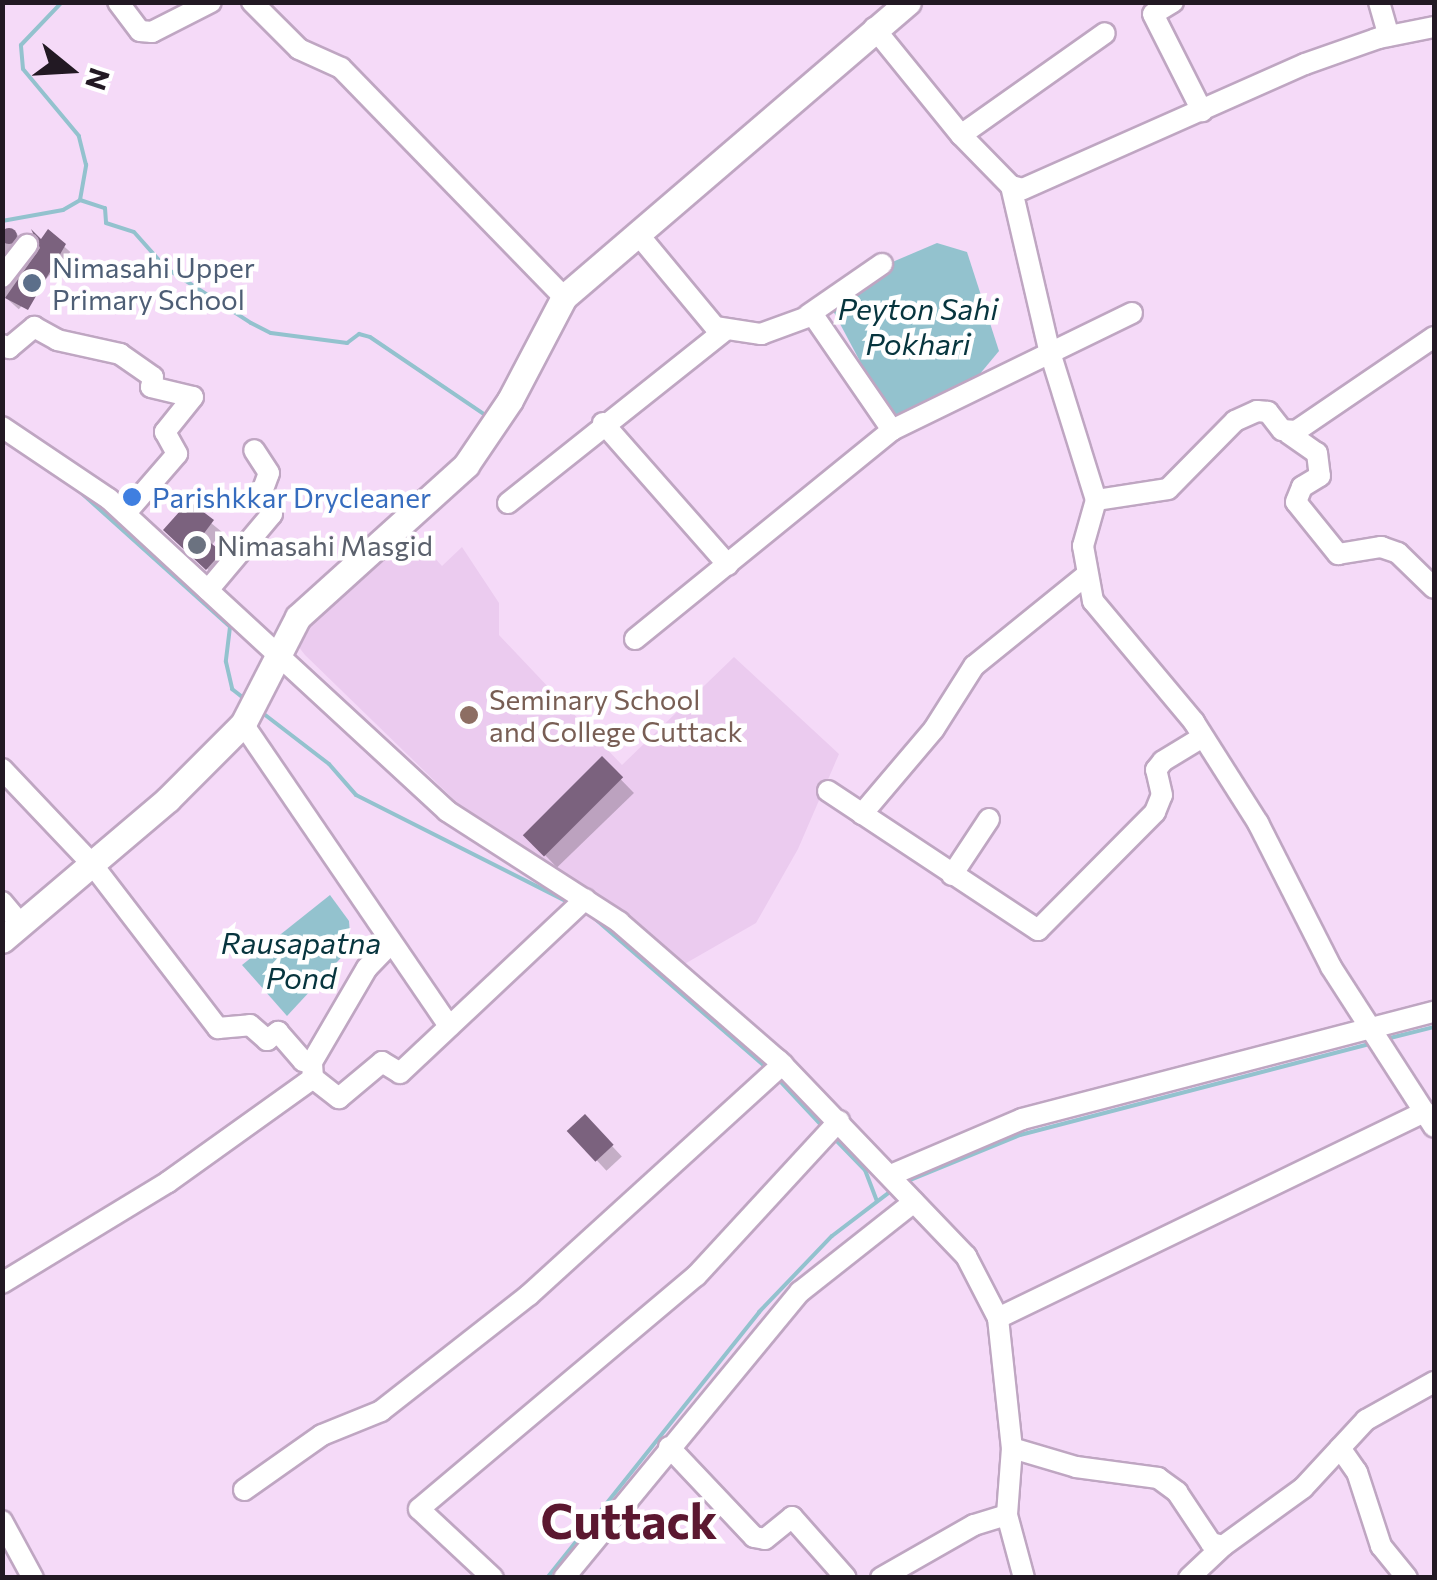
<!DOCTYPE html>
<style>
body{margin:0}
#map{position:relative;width:1437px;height:1580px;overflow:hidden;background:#f5daf8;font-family:Commissioner,sans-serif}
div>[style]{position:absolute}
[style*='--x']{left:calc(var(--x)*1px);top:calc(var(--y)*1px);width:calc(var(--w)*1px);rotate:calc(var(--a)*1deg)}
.built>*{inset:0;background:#ebcbef}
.water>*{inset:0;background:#93c2ce}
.shadow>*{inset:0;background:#0003;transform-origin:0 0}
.stream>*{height:4px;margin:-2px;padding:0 2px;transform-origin:2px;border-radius:2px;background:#93c2ce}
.building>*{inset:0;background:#7b627e;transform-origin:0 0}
.round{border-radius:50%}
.roads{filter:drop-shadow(2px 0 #bfa6c2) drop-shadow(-2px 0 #bfa6c2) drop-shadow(0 2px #bfa6c2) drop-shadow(0 -2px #bfa6c2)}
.minor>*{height:20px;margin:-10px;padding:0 10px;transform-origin:10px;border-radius:10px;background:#fff}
.major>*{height:25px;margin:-12.5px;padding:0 12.5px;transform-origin:12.5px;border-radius:12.5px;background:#fff}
.dots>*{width:28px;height:28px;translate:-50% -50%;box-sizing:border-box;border:5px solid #fff;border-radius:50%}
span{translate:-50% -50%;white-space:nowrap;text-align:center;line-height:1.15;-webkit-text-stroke:9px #fff;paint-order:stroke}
.service-label{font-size:28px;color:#4e5e75}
.left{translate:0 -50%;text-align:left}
.shop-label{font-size:28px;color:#366cbe}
.worship-label{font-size:28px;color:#5b616d}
.education-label{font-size:28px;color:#785e54}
.water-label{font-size:30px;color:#07353e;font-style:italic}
.town-label{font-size:48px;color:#5b1830;font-weight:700}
.frame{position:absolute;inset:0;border:5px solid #221923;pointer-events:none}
.north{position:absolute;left:20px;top:20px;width:100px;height:100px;-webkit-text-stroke:8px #fff;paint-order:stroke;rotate:108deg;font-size:28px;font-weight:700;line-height:40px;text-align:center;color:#221923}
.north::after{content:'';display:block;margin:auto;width:35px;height:45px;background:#221923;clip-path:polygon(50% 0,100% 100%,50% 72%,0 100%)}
</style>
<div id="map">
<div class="built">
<i style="clip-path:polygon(406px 527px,442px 566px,462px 547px,499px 603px,499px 635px,622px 765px,734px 657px,839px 754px,798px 849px,756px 923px,681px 966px,479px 824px,305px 655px,298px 646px,306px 624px)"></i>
</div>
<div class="water">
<i style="clip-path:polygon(937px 243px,967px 252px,999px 351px,979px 375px,896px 416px,888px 414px,830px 305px,883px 266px)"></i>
<i style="clip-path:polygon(330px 895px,349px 921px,351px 947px,287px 1016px,242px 965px)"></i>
</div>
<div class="shadow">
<i style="clip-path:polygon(14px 230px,23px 242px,2px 255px,2px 234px)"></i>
<i style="left:48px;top:232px;width:30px;height:77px;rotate:42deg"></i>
<i style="clip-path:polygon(189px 505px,222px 532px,211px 546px,230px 564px,217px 578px,166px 530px)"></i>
<i style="left:602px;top:760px;width:46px;height:107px;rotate:46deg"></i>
<i style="left:585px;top:1117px;width:54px;height:21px;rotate:47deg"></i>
</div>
<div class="stream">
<i style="--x:80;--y:200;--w:26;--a:18"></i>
<i style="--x:105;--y:208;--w:15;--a:86"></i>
<i style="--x:106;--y:223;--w:29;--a:18"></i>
<i style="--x:134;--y:232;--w:48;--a:48.4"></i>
<i style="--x:166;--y:268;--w:101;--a:32.9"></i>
<i style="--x:251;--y:323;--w:22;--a:27"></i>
<i style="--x:271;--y:333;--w:77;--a:7.5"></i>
<i style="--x:347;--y:343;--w:15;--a:-37"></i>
<i style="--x:359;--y:334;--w:11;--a:15"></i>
<i style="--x:370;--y:337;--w:143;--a:34.1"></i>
<i style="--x:2;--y:221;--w:62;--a:-10.2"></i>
<i style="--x:63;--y:210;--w:20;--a:-30"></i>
<i style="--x:80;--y:200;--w:36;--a:-80"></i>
<i style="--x:86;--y:165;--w:30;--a:-104"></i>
<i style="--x:79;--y:136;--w:87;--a:-129.9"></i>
<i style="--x:23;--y:69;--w:24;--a:-95"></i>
<i style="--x:21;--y:45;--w:59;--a:-46.4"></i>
<i style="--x:11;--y:444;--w:50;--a:35.3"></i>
<i style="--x:77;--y:489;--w:206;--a:42"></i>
<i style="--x:230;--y:627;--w:35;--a:97"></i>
<i style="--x:226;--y:662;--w:28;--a:77"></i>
<i style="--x:232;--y:689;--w:16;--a:38"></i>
<i style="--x:260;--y:711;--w:87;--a:37.5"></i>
<i style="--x:329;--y:764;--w:41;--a:48.9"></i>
<i style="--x:356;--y:795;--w:242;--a:26.8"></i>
<i style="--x:593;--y:917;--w:230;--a:41"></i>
<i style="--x:1386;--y:1039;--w:49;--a:-14"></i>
<i style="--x:777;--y:1078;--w:66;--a:46.8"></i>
<i style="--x:832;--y:1136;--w:47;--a:45.9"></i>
<i style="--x:865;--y:1170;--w:33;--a:69"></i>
<i style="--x:903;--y:1183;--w:126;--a:-22.3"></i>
<i style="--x:1020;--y:1135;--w:364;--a:-14.6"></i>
<i style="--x:547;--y:1578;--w:340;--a:-51.4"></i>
<i style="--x:759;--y:1312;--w:105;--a:-46.2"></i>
<i style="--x:832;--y:1236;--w:74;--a:-37.3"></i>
</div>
<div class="building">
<i class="round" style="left:1px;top:228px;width:16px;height:16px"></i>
<i style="clip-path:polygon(31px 229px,41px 239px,48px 229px,66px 244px,28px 310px,5px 298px,40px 248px)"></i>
<i style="clip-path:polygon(189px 501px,214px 520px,202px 536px,222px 552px,206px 570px,163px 530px)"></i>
<i style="left:602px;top:756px;width:30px;height:112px;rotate:45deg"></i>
<i style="left:585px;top:1114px;width:42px;height:25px;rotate:47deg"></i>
</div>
<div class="roads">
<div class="minor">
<i style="--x:118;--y:2;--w:36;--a:53"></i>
<i style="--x:140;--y:31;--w:12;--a:5"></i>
<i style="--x:152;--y:32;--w:66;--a:-27"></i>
<i style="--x:252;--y:2;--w:66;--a:45"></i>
<i style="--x:299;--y:49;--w:46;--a:24.3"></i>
<i style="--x:341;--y:68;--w:320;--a:45.8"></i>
<i style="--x:1173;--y:2;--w:23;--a:149"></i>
<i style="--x:1153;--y:14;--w:109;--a:63.2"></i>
<i style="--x:1379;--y:2;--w:35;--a:74"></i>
<i style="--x:874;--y:28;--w:138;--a:50.9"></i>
<i style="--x:961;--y:135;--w:71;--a:45.6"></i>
<i style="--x:1011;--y:186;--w:12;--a:14"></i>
<i style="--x:1023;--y:189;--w:308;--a:-23.9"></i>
<i style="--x:1305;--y:64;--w:78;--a:-19.4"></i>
<i style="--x:1379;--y:38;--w:56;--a:-11.3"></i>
<i style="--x:961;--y:135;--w:176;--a:-35.3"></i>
<i style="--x:1011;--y:186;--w:167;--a:76.9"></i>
<i style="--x:1049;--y:349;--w:158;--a:72.7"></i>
<i style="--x:637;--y:233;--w:122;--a:50.3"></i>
<i style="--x:715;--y:327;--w:47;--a:8.7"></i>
<i style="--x:761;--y:334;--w:55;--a:-20.1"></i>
<i style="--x:813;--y:315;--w:140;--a:55.5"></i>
<i style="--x:892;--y:430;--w:267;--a:-26"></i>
<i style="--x:2;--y:277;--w:41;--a:-52"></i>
<i style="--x:808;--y:315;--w:90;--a:-34.6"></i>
<i style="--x:1434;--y:337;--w:167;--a:145.7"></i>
<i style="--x:1296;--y:431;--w:14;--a:-176"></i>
<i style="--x:1282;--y:430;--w:23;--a:-128"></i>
<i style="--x:1268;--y:412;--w:11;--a:-175"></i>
<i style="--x:1257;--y:411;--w:24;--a:156"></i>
<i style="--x:1235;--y:421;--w:95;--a:134.6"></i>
<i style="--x:1168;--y:489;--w:73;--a:171.3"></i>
<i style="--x:1096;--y:500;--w:48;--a:105.8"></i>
<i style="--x:1083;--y:546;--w:56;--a:79.7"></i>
<i style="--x:1093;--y:601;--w:158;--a:50.1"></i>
<i style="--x:1194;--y:722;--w:120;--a:57.6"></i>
<i style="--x:1258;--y:823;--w:161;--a:63.1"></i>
<i style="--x:1331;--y:967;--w:190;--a:57.2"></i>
<i style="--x:2;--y:345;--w:8;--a:23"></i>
<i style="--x:9;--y:348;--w:33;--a:-40"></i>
<i style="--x:34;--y:327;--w:26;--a:29"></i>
<i style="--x:57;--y:340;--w:65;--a:12.5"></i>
<i style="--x:120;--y:354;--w:40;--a:34.9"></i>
<i style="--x:153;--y:377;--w:10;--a:101"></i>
<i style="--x:151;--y:387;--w:43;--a:13.4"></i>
<i style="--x:193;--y:397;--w:45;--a:128.7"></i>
<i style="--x:165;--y:432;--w:25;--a:61"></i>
<i style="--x:177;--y:454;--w:79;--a:130.9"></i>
<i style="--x:603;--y:423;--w:189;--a:48.6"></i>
<i style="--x:2;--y:427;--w:129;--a:33.9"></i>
<i style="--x:109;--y:499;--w:460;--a:42.7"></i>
<i style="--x:447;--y:811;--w:205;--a:32.8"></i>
<i style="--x:619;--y:922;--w:211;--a:41"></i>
<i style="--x:778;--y:1060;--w:272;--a:46.2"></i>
<i style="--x:966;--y:1256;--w:70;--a:62.7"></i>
<i style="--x:998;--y:1318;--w:131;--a:83.9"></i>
<i style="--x:1012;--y:1448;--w:67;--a:94.3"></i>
<i style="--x:1007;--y:1515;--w:65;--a:74.9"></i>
<i style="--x:1288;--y:433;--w:35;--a:35"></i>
<i style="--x:1317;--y:453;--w:23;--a:83"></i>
<i style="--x:1320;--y:476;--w:21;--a:149"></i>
<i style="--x:1302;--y:487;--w:16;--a:112"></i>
<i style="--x:1296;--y:502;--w:67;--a:51.1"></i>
<i style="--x:1338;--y:554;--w:44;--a:-9.2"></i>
<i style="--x:1381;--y:547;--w:18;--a:19"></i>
<i style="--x:1398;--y:553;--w:50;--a:44.2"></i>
<i style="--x:508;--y:503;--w:276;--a:-38.5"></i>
<i style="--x:208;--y:590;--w:99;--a:-49.9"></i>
<i style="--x:272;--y:514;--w:24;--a:-114"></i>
<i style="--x:262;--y:492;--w:20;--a:-70"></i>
<i style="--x:269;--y:473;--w:27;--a:-123"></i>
<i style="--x:635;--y:639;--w:331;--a:-39.1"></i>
<i style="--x:243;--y:724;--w:366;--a:55.7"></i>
<i style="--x:2;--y:769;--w:131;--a:46.5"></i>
<i style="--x:92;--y:864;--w:207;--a:52.5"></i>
<i style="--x:218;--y:1028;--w:32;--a:-5"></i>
<i style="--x:250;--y:1025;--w:23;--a:41"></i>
<i style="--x:267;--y:1040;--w:14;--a:-36"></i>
<i style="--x:278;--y:1032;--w:38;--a:49"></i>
<i style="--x:303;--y:1061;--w:9;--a:6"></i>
<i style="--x:828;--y:791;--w:252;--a:33.5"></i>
<i style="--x:1038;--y:930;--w:166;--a:-45.2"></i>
<i style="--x:1155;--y:812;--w:18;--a:-68"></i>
<i style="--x:1162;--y:795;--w:26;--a:-103"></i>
<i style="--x:1156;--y:770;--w:11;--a:-52"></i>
<i style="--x:1163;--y:761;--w:44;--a:-31.2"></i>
<i style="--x:862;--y:814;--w:111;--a:-49.7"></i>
<i style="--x:934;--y:729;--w:75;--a:-57.6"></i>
<i style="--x:974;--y:666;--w:143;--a:-39"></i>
<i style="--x:952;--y:875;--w:67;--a:-56.5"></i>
<i style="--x:2;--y:902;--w:30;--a:50"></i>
<i style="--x:313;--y:1078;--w:33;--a:38"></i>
<i style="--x:339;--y:1098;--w:56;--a:-39.9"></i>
<i style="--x:382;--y:1062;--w:21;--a:31"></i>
<i style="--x:400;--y:1073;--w:254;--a:-43.2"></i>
<i style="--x:891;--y:1175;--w:142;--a:-23.1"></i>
<i style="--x:1022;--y:1119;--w:426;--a:-14.6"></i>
<i style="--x:2;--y:1283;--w:194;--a:-31.3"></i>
<i style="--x:168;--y:1182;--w:178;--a:-35.6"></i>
<i style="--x:313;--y:1078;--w:16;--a:-94"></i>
<i style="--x:312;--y:1062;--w:109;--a:-59.7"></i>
<i style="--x:367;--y:968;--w:33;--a:-46"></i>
<i style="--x:998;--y:1318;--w:474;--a:-25.8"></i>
<i style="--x:669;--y:1447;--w:124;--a:46.6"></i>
<i style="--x:754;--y:1537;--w:11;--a:10"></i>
<i style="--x:765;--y:1539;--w:35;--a:-39"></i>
<i style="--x:792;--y:1517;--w:81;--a:48.5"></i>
<i style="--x:1012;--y:1448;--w:67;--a:16.5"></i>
<i style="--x:1076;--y:1467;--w:83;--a:7.6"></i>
<i style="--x:1158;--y:1478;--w:24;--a:36"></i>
<i style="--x:1177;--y:1492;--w:61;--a:56.3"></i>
<i style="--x:1211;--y:1543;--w:12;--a:14"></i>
<i style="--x:1223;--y:1546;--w:99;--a:-35.9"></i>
<i style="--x:1303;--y:1488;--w:93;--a:-47.2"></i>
<i style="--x:1366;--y:1420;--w:78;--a:-29.2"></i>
<i style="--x:1340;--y:1448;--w:29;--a:55"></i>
<i style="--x:1357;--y:1472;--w:78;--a:72"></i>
<i style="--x:1381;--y:1546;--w:41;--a:50.9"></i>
<i style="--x:244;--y:1490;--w:95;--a:-35.2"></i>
<i style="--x:322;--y:1435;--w:64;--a:-22.1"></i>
<i style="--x:381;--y:1411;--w:188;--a:-38.1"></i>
<i style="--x:529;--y:1295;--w:343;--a:-42.3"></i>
<i style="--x:2;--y:1521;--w:65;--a:61.5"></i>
<i style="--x:493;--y:1578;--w:101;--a:-137"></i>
<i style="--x:419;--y:1509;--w:362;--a:-40.1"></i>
<i style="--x:696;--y:1276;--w:211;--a:-47.3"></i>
<i style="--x:564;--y:1578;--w:371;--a:-50.5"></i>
<i style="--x:800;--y:1292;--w:145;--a:-38.3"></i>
<i style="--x:881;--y:1578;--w:107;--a:-29.7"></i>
<i style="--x:974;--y:1525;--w:34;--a:-17"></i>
<i style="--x:1189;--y:1578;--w:47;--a:-43.3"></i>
</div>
<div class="major">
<i style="--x:2;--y:940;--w:218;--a:-40.3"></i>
<i style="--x:168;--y:799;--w:106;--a:-45"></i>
<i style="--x:243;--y:724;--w:120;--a:-62.8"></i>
<i style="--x:298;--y:617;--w:227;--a:-42.1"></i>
<i style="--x:466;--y:465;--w:78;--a:-55.9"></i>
<i style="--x:510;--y:400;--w:116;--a:-62.3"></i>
<i style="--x:564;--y:297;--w:453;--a:-40.6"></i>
</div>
</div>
<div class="dots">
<i style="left:32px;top:283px;background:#5c6f8a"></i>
<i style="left:132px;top:497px;background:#3f7fe0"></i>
<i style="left:197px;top:545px;background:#6b7280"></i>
<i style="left:469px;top:715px;background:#8d6e63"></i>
</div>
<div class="service-label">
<span class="left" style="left:52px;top:283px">Nimasahi Upper<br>Primary School</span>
</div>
<div class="shop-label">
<span class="left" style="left:152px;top:497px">Parishkkar Drycleaner</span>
</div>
<div class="worship-label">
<span class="left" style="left:217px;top:545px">Nimasahi Masgid</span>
</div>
<div class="education-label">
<span class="left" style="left:489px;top:715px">Seminary School<br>and College Cuttack</span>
</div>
<div class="water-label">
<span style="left:918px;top:325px">Peyton Sahi<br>Pokhari</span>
<span style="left:301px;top:959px">Rausapatna<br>Pond</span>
</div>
<div class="town-label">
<span style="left:629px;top:1520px">Cuttack</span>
</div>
<div class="frame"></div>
<div class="north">N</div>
</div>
